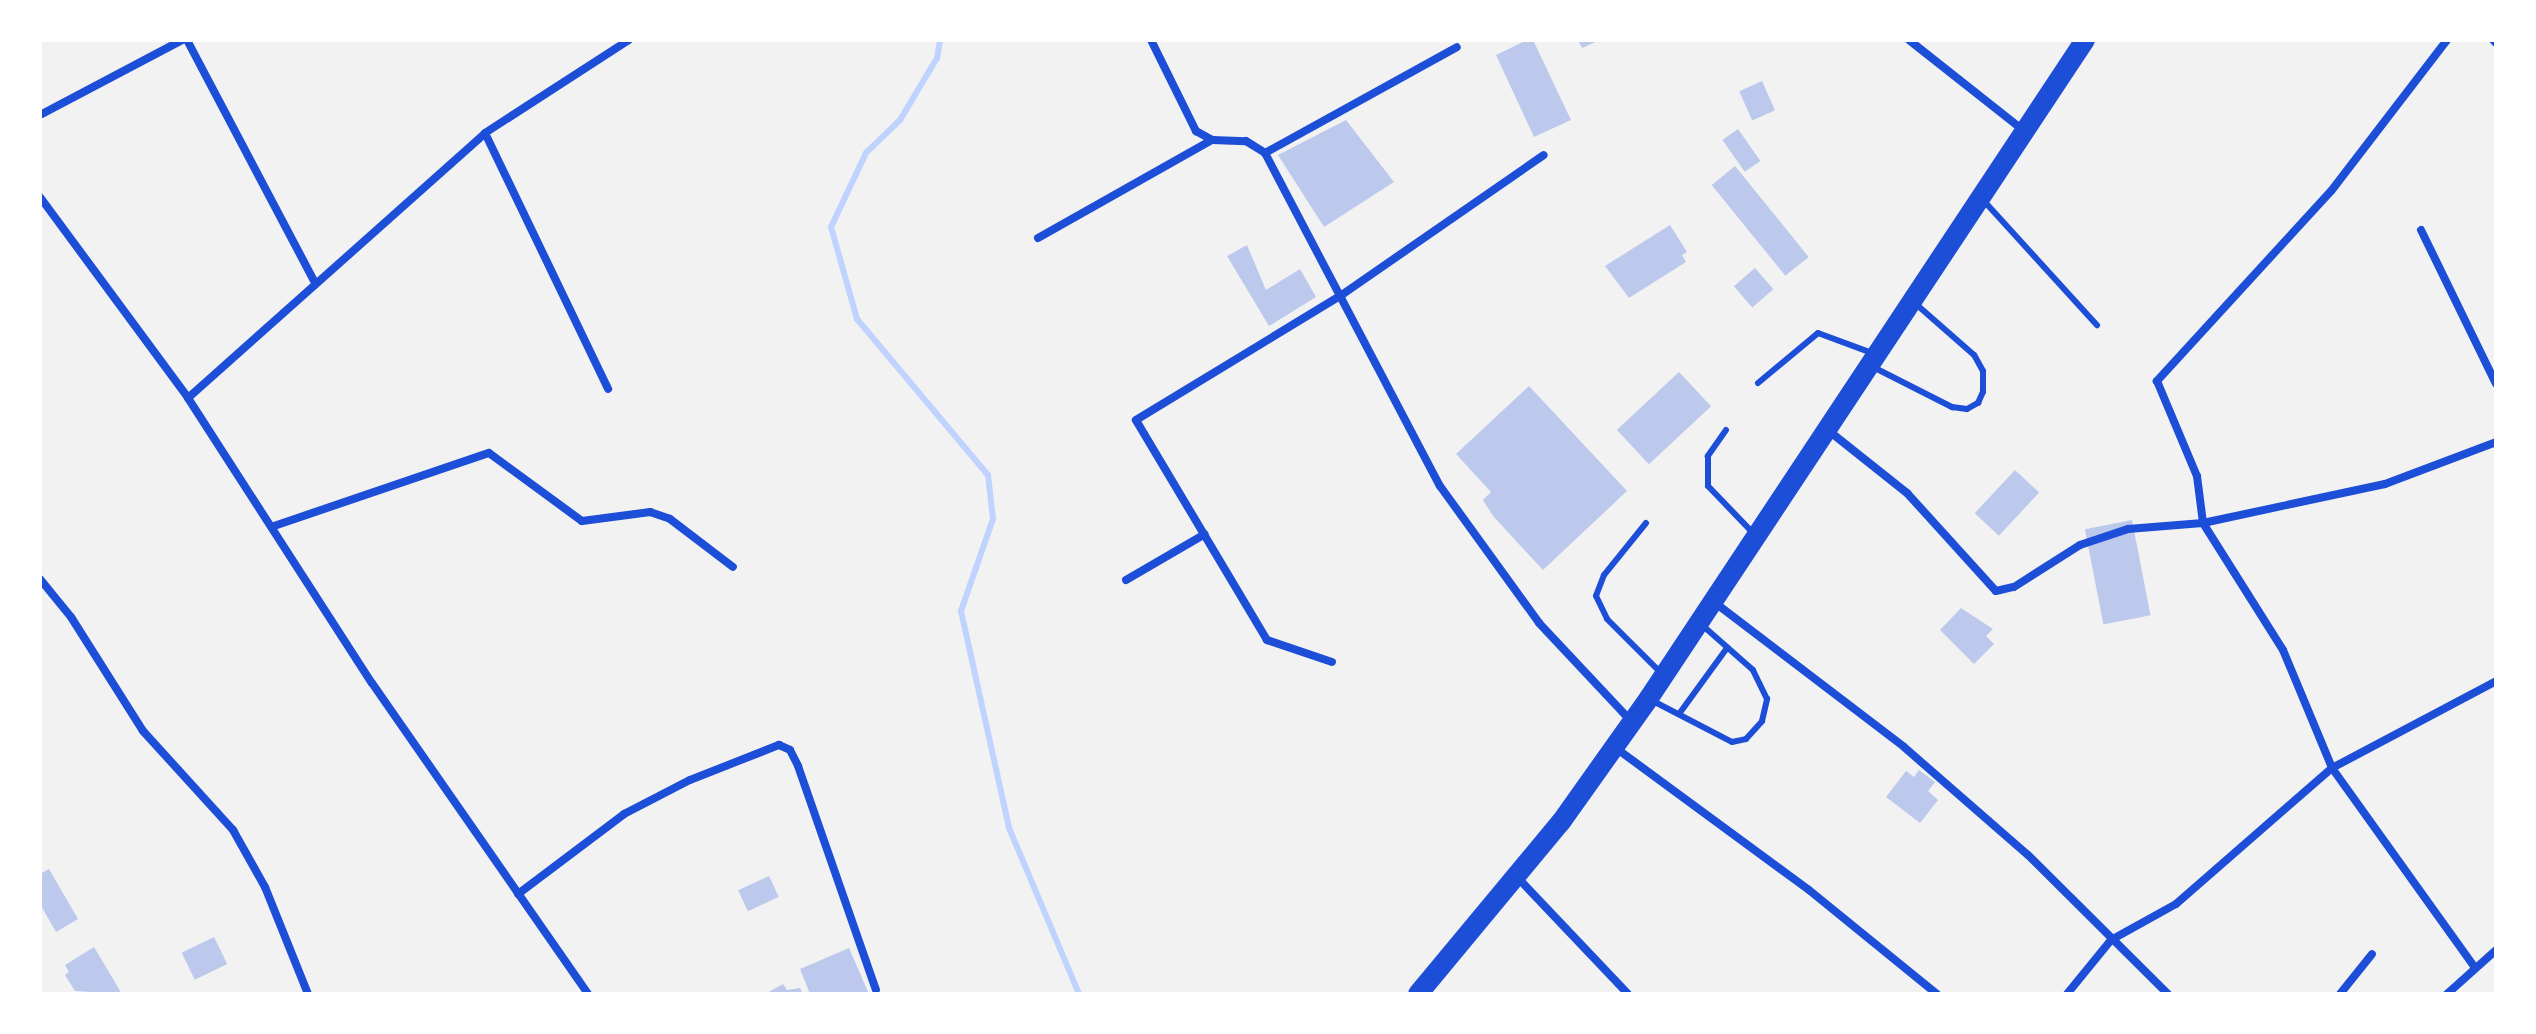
<!DOCTYPE html>
<style>
body{margin:0}
#map{position:relative;width:2536px;height:1034px;overflow:hidden;background:#f2f2f2;font-family:Arial,sans-serif}
div>[style]{position:absolute}
[style*='--x']{left:calc(var(--x)*1px);top:calc(var(--y)*1px);width:calc(var(--w)*1px);rotate:calc(var(--a)*1deg)}
.stream>*{height:6px;margin:-3px;padding:0 3px;transform-origin:3px;border-radius:3px;background:#bfd3fe}
.building>*{inset:0;background:#bdc9ec;transform-origin:0 0}
.service>*{height:6px;margin:-3px;padding:0 3px;transform-origin:3px;border-radius:3px;background:#1d4ed8}
.minor>*{height:8px;margin:-4px;padding:0 4px;transform-origin:4px;border-radius:4px;background:#1d4ed8}
.primary>*{height:20px;margin:-10px;padding:0 10px;transform-origin:10px;border-radius:10px;background:#1d4ed8}
span{translate:-50% -50%;white-space:nowrap;text-align:center;line-height:1.15;-webkit-text-stroke:8px #fff;paint-order:stroke}
.frame{position:absolute;inset:0;border:42px solid #fff;pointer-events:none}
</style>
<div id="map">
<div class="stream">
<i style="--x:940;--y:40;--w:18;--a:99"></i>
<i style="--x:937;--y:58;--w:72;--a:120.8"></i>
<i style="--x:900;--y:120;--w:47;--a:135.9"></i>
<i style="--x:866;--y:153;--w:82;--a:115.3"></i>
<i style="--x:831;--y:227;--w:96;--a:74.2"></i>
<i style="--x:857;--y:319;--w:204;--a:50"></i>
<i style="--x:988;--y:475;--w:44;--a:83.5"></i>
<i style="--x:993;--y:519;--w:97;--a:109.2"></i>
<i style="--x:961;--y:611;--w:222;--a:77.5"></i>
<i style="--x:1009;--y:828;--w:180;--a:67.1"></i>
</div>
<div class="building">
<i style="clip-path:polygon(1527px 40px,1533px 40px,1571px 120px,1534px 137px,1496px 55px)"></i>
<i style="clip-path:polygon(1578px 40px,1600px 40px,1582px 48px)"></i>
<i style="left:1762px;top:81px;width:32px;height:25px;rotate:66deg"></i>
<i style="clip-path:polygon(1346px 120px,1394px 182px,1324px 227px,1278px 155px)"></i>
<i style="left:1738px;top:129px;width:39px;height:19px;rotate:55deg"></i>
<i style="left:1735px;top:166px;width:117px;height:30px;rotate:51deg"></i>
<i style="clip-path:polygon(1670px 225px,1687px 252px,1682px 255px,1686px 262px,1629px 298px,1605px 266px)"></i>
<i style="clip-path:polygon(1247px 245px,1266px 290px,1300px 269px,1316px 297px,1269px 326px,1227px 256px)"></i>
<i style="left:1755px;top:268px;width:28px;height:28px;rotate:49deg"></i>
<i style="left:1679px;top:372px;width:47px;height:85px;rotate:47deg"></i>
<i style="clip-path:polygon(1529px 386px,1627px 491px,1543px 570px,1493px 516px,1483px 500px,1491px 492px,1456px 454px)"></i>
<i style="left:2015px;top:470px;width:33px;height:59px;rotate:43deg"></i>
<i style="left:2132px;top:520px;width:97px;height:48px;rotate:79deg"></i>
<i style="clip-path:polygon(1961px 608px,1993px 629px,1986px 636px,1994px 644px,1974px 664px,1940px 630px)"></i>
<i style="clip-path:polygon(1919px 770px,1935px 782px,1928px 791px,1938px 800px,1920px 823px,1886px 797px,1906px 771px,1914px 777px)"></i>
<i style="clip-path:polygon(49px 869px,78px 919px,56px 932px,40px 904px,40px 874px)"></i>
<i style="left:769px;top:876px;width:23px;height:34px;rotate:65deg"></i>
<i style="left:214px;top:937px;width:30px;height:36px;rotate:64deg"></i>
<i style="clip-path:polygon(94px 947px,122px 994px,75px 991px,65px 975px,69px 972px,65px 965px)"></i>
<i style="clip-path:polygon(849px 948px,869px 994px,810px 994px,800px 969px)"></i>
<i style="clip-path:polygon(783px 984px,787px 990px,800px 988px,803px 994px,765px 994px)"></i>
</div>
<div class="service">
<i style="--x:1984;--y:201;--w:168;--a:47.7"></i>
<i style="--x:1873;--y:367;--w:89;--a:26.9"></i>
<i style="--x:1952;--y:407;--w:15;--a:8"></i>
<i style="--x:1967;--y:409;--w:13;--a:-29"></i>
<i style="--x:1978;--y:403;--w:12;--a:-66"></i>
<i style="--x:1983;--y:392;--w:21;--a:-90"></i>
<i style="--x:1983;--y:371;--w:18;--a:-119"></i>
<i style="--x:1974;--y:355;--w:77;--a:-138.7"></i>
<i style="--x:1758;--y:383;--w:78;--a:-39.8"></i>
<i style="--x:1818;--y:333;--w:58;--a:20.3"></i>
<i style="--x:1726;--y:430;--w:32;--a:125"></i>
<i style="--x:1708;--y:456;--w:30;--a:90"></i>
<i style="--x:1708;--y:486;--w:65;--a:46.2"></i>
<i style="--x:1646;--y:523;--w:67;--a:128.9"></i>
<i style="--x:1604;--y:575;--w:22;--a:111"></i>
<i style="--x:1596;--y:596;--w:25;--a:64"></i>
<i style="--x:1607;--y:619;--w:76;--a:45"></i>
<i style="--x:1651;--y:700;--w:91;--a:27.4"></i>
<i style="--x:1732;--y:742;--w:14;--a:-12"></i>
<i style="--x:1746;--y:739;--w:24;--a:-48"></i>
<i style="--x:1762;--y:721;--w:23;--a:-77"></i>
<i style="--x:1767;--y:699;--w:32;--a:-116"></i>
<i style="--x:1753;--y:670;--w:68;--a:-138.6"></i>
<i style="--x:1679;--y:714;--w:82;--a:-54"></i>
</div>
<div class="minor">
<i style="--x:187;--y:40;--w:272;--a:62.2"></i>
<i style="--x:1151;--y:40;--w:102;--a:63.7"></i>
<i style="--x:1196;--y:131;--w:18;--a:29"></i>
<i style="--x:1212;--y:140;--w:34;--a:2"></i>
<i style="--x:1246;--y:141;--w:22;--a:32"></i>
<i style="--x:1265;--y:153;--w:376;--a:62.3"></i>
<i style="--x:1440;--y:486;--w:169;--a:54.1"></i>
<i style="--x:1539;--y:623;--w:134;--a:46.8"></i>
<i style="--x:1909;--y:40;--w:145;--a:38.3"></i>
<i style="--x:2447;--y:40;--w:190;--a:127.5"></i>
<i style="--x:2331;--y:191;--w:258;--a:132.5"></i>
<i style="--x:2157;--y:381;--w:103;--a:67.2"></i>
<i style="--x:2197;--y:476;--w:47;--a:82.7"></i>
<i style="--x:2203;--y:523;--w:150;--a:57.8"></i>
<i style="--x:2283;--y:650;--w:128;--a:67.4"></i>
<i style="--x:2332;--y:768;--w:246;--a:54.4"></i>
<i style="--x:2493;--y:40;--w:4;--a:45"></i>
<i style="--x:40;--y:115;--w:161;--a:-27.8"></i>
<i style="--x:485;--y:133;--w:284;--a:64.3"></i>
<i style="--x:1265;--y:153;--w:219;--a:-28.9"></i>
<i style="--x:40;--y:197;--w:250;--a:53.6"></i>
<i style="--x:188;--y:398;--w:339;--a:57.2"></i>
<i style="--x:372;--y:683;--w:379;--a:55.2"></i>
<i style="--x:2421;--y:230;--w:171;--a:64"></i>
<i style="--x:1038;--y:238;--w:200;--a:-29.4"></i>
<i style="--x:188;--y:398;--w:398;--a:-41.7"></i>
<i style="--x:485;--y:133;--w:171;--a:-32.9"></i>
<i style="--x:1829;--y:431;--w:100;--a:38.5"></i>
<i style="--x:1907;--y:493;--w:132;--a:47.8"></i>
<i style="--x:1996;--y:591;--w:18;--a:-13"></i>
<i style="--x:2014;--y:587;--w:78;--a:-32.5"></i>
<i style="--x:2080;--y:545;--w:51;--a:-18.4"></i>
<i style="--x:2128;--y:529;--w:75;--a:-4.6"></i>
<i style="--x:2203;--y:523;--w:186;--a:-12.1"></i>
<i style="--x:2385;--y:484;--w:119;--a:-20.7"></i>
<i style="--x:274;--y:526;--w:227;--a:-18.8"></i>
<i style="--x:489;--y:453;--w:115;--a:36.2"></i>
<i style="--x:582;--y:521;--w:69;--a:-7.5"></i>
<i style="--x:650;--y:512;--w:21;--a:19"></i>
<i style="--x:670;--y:519;--w:79;--a:37.3"></i>
<i style="--x:40;--y:579;--w:49;--a:50.8"></i>
<i style="--x:71;--y:617;--w:135;--a:57.7"></i>
<i style="--x:143;--y:731;--w:134;--a:47.7"></i>
<i style="--x:233;--y:830;--w:65;--a:60.7"></i>
<i style="--x:265;--y:887;--w:115;--a:68.1"></i>
<i style="--x:1126;--y:580;--w:91;--a:-30.2"></i>
<i style="--x:1714;--y:602;--w:239;--a:37.3"></i>
<i style="--x:1904;--y:747;--w:164;--a:41.1"></i>
<i style="--x:2028;--y:855;--w:197;--a:44.8"></i>
<i style="--x:1332;--y:662;--w:69;--a:-161.3"></i>
<i style="--x:1267;--y:640;--w:256;--a:-120.8"></i>
<i style="--x:1136;--y:420;--w:242;--a:-31.3"></i>
<i style="--x:1343;--y:294;--w:244;--a:-34.7"></i>
<i style="--x:1613;--y:746;--w:243;--a:36.3"></i>
<i style="--x:1809;--y:890;--w:165;--a:39.1"></i>
<i style="--x:1517;--y:877;--w:161;--a:46.5"></i>
<i style="--x:518;--y:894;--w:133;--a:-37"></i>
<i style="--x:624;--y:814;--w:74;--a:-27.3"></i>
<i style="--x:690;--y:780;--w:96;--a:-21.5"></i>
<i style="--x:779;--y:745;--w:12;--a:24"></i>
<i style="--x:790;--y:750;--w:18;--a:63"></i>
<i style="--x:798;--y:766;--w:237;--a:70.8"></i>
<i style="--x:2067;--y:994;--w:70;--a:-50.8"></i>
<i style="--x:2111;--y:940;--w:74;--a:-29"></i>
<i style="--x:2176;--y:904;--w:207;--a:-41.1"></i>
<i style="--x:2332;--y:768;--w:186;--a:-27.9"></i>
<i style="--x:2340;--y:994;--w:51;--a:-51.3"></i>
<i style="--x:2447;--y:994;--w:66;--a:-41.9"></i>
</div>
<div class="primary">
<i style="--x:1418;--y:994;--w:224;--a:-50.3"></i>
<i style="--x:1561;--y:822;--w:152;--a:-54.6"></i>
<i style="--x:1649;--y:698;--w:789;--a:-56.47"></i>
</div>
<div class="frame"></div>
</div>
